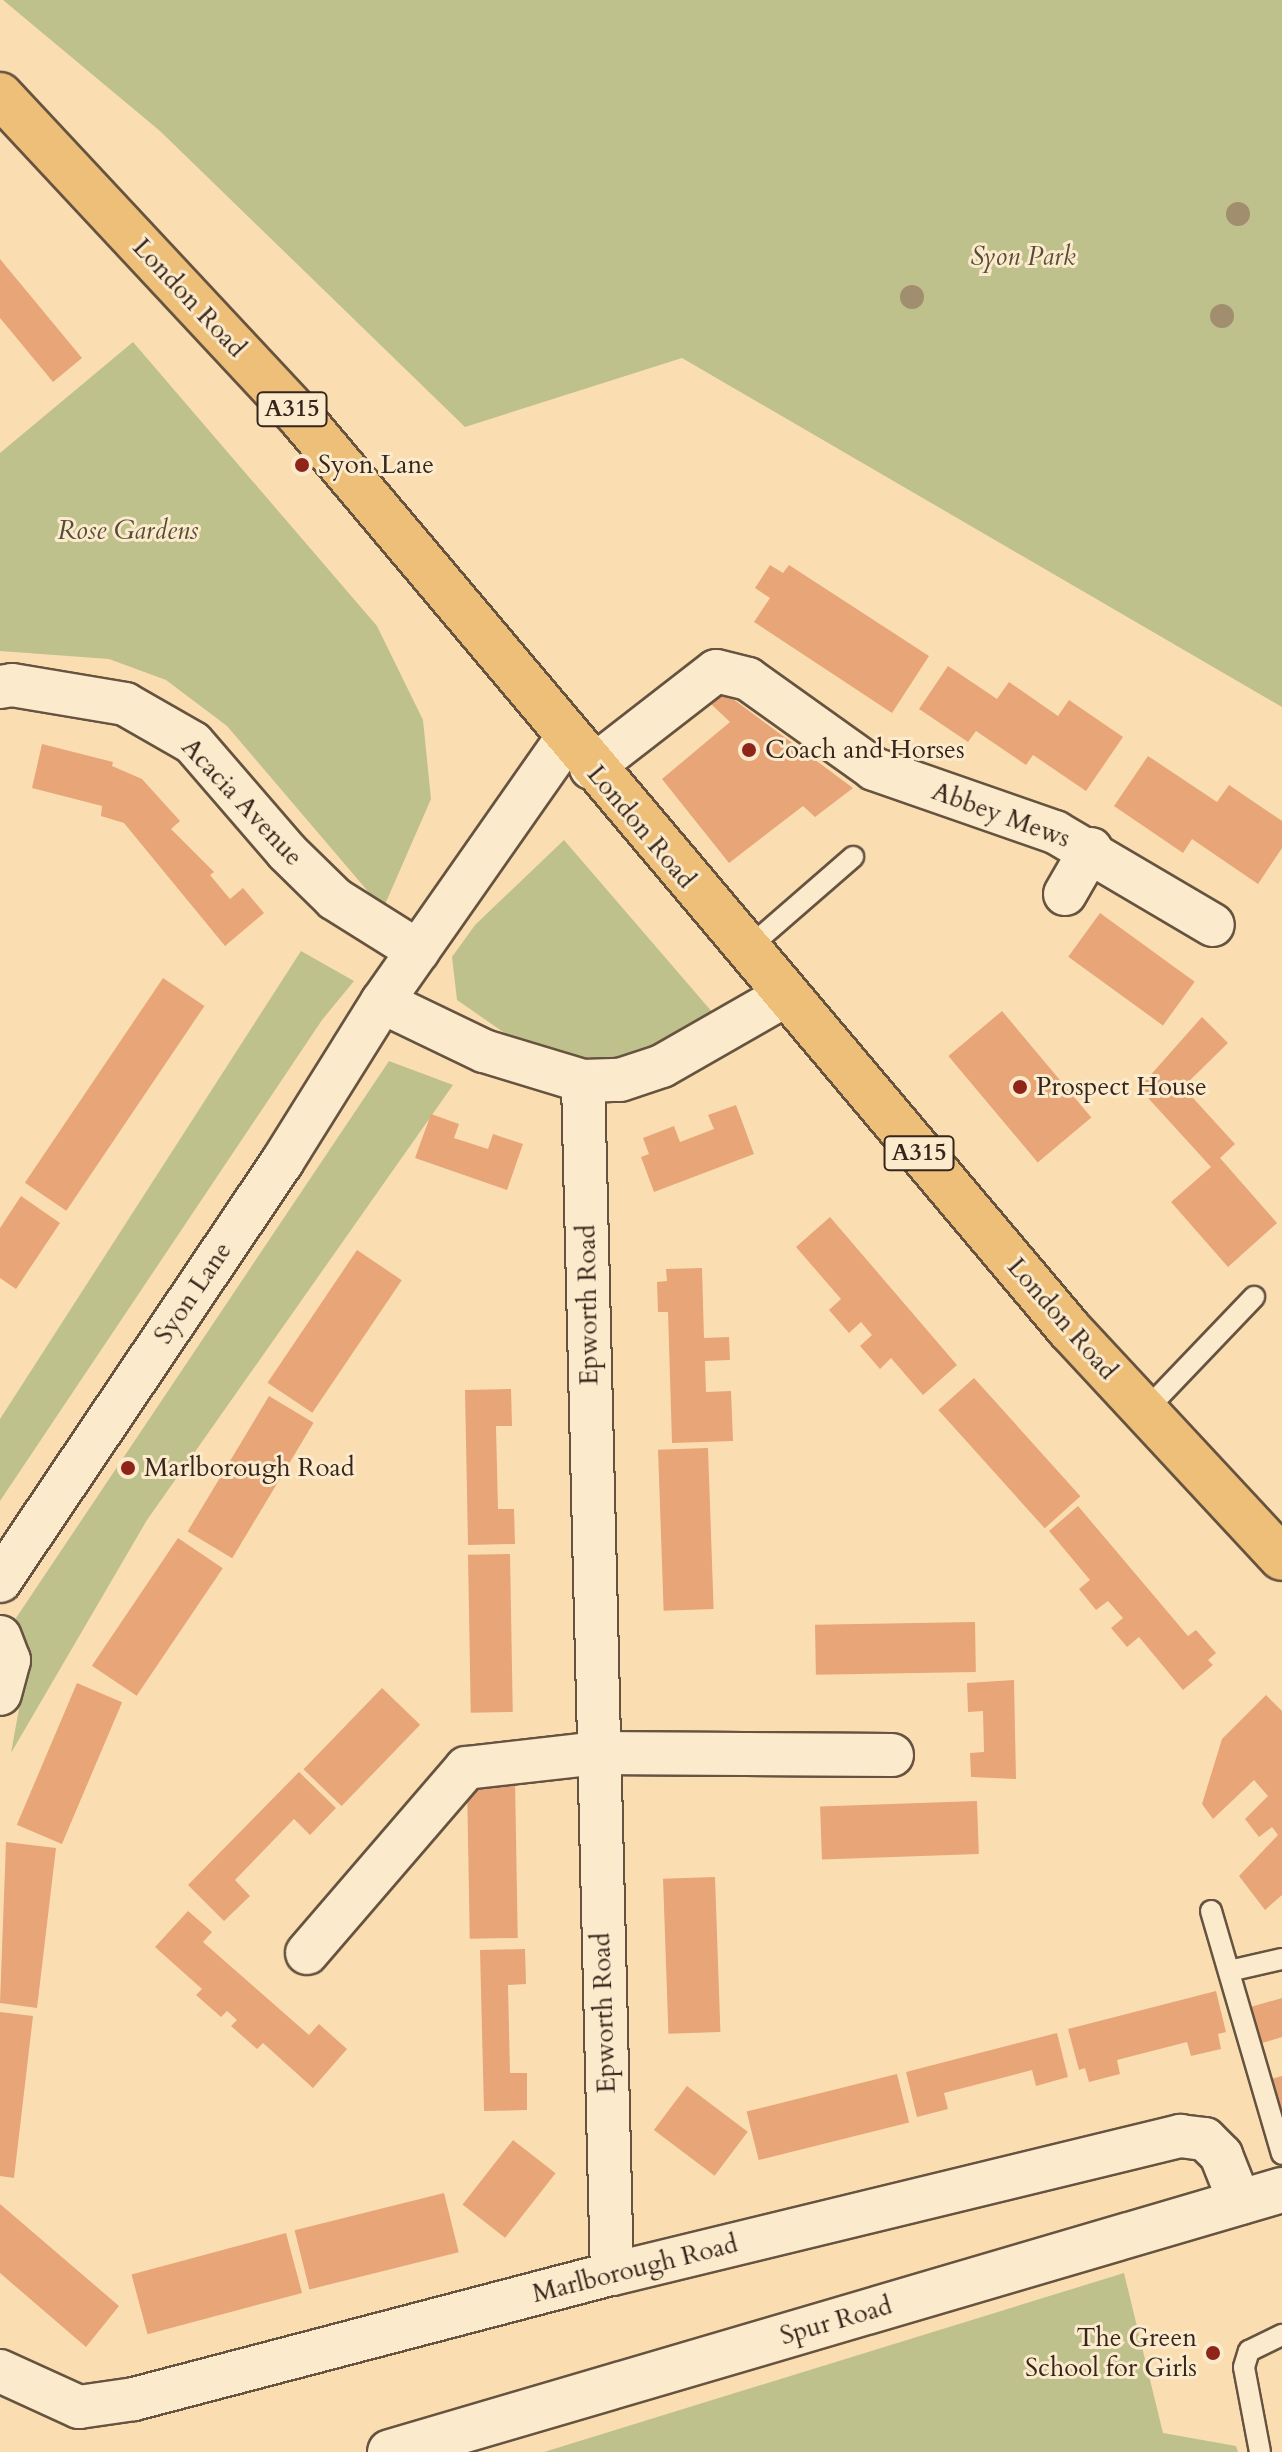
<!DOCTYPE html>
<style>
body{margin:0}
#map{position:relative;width:1282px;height:2452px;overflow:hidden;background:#fadeb1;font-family:Cardo,serif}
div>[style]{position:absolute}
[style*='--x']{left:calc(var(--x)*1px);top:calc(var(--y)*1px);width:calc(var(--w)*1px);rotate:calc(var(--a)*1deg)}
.green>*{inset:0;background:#bec18c}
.building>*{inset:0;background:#e8a578;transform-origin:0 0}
.roads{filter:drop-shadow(2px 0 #665340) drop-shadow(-2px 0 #665340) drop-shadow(0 2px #665340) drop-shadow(0 -2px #665340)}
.lane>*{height:20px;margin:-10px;padding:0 10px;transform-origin:10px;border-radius:10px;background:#fceacc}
.street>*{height:42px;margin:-21px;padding:0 21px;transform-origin:21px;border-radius:21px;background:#fceacc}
.secondary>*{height:44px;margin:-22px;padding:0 22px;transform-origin:22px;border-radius:22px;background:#fceacc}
.primary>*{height:44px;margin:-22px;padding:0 22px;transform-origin:22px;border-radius:22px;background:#edbf78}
.trees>*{width:24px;height:24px;margin:-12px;border-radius:50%;background:#a08e6e}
.dots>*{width:22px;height:22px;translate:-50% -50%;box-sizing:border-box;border:4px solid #fceacc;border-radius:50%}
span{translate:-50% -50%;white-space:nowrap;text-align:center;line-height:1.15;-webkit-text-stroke:6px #fceacc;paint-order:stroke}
.shield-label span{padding:2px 6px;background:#fceacc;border:2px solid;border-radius:6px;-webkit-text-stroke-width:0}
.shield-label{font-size:24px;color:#35251b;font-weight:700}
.park-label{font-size:26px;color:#574c37;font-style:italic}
.street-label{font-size:26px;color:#35251b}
.poi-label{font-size:26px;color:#35251b}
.left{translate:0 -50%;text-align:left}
.right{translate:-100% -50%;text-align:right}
</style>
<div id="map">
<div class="green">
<i style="clip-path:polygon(3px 0,1282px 0,1282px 707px,682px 358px,465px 427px,160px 131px)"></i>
<i style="clip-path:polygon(133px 342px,377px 626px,423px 720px,431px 799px,383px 909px,227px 726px,166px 680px,109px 659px,0 651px,0 453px)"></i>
<i style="clip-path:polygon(564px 840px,713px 1013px,645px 1052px,607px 1061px,532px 1052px,457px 1000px,452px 957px,475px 925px)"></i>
<i style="clip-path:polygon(301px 951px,354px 981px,322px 1020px,0 1501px,0 1419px)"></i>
<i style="clip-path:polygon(389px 1061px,453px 1085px,147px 1520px,11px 1753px,28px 1659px,16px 1618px)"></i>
<i style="clip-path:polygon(1124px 2273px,1163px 2433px,1236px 2446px,1238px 2452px,544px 2452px)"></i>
</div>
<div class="building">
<i style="clip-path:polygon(0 259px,82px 358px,53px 382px,0 318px)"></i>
<i style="clip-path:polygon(770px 565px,783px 573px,789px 565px,929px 656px,892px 713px,754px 622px,770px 598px,755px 588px)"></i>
<i style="clip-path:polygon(948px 666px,997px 699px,1009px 682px,1058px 716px,1069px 700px,1123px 737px,1086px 791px,1033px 755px,1026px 765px,976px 731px,968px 742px,919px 709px)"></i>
<i style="clip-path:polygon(725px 693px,853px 788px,815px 817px,803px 806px,729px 863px,662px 779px,730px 722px,711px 704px)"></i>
<i style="clip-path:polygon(42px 744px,113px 762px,112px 766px,142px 779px,180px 821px,171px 829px,214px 872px,210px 875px,230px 899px,243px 888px,264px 913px,225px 946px,124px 823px,101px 816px,102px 806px,32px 788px)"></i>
<i style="clip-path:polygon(1148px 756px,1217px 802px,1229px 785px,1282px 821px,1282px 848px,1258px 884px,1192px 839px,1183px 853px,1114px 806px)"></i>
<i style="left:1100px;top:913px;width:117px;height:54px;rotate:36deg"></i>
<i style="left:163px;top:978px;width:50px;height:247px;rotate:34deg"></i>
<i style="left:1002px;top:1011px;width:139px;height:70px;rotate:50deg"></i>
<i style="clip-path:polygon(1202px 1017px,1228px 1043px,1183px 1087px,1235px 1144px,1220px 1158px,1277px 1223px,1228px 1267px,1171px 1202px,1211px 1167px,1139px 1088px)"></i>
<i style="clip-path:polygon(736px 1105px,754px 1154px,654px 1192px,641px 1157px,649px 1154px,643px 1138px,674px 1126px,680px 1142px,714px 1129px,708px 1115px)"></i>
<i style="clip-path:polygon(431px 1114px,459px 1124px,454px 1138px,488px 1149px,493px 1134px,523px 1144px,507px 1190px,415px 1158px)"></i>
<i style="clip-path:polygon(21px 1196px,60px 1223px,16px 1289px,0 1278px,0 1228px)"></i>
<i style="clip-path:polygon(830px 1217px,957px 1365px,923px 1395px,891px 1358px,880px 1369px,860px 1346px,872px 1335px,861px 1322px,849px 1333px,829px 1310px,841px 1299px,796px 1247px)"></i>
<i style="left:357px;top:1250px;width:54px;height:160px;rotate:34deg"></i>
<i style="clip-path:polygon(702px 1268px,704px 1338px,729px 1337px,730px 1360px,705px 1361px,706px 1392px,731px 1391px,733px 1441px,672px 1443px,668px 1312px,658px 1312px,657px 1282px,667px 1281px,666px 1269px)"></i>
<i style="left:974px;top:1378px;width:159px;height:48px;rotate:48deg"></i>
<i style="clip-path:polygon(511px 1389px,512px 1426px,496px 1426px,498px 1509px,514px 1509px,515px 1544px,468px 1545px,465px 1390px)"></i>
<i style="left:269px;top:1396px;width:52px;height:158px;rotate:31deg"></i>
<i style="left:708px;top:1448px;width:161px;height:50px;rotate:88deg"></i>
<i style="clip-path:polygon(1078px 1506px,1188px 1636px,1196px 1630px,1216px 1653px,1208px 1660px,1213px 1665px,1183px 1690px,1139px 1637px,1127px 1647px,1111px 1628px,1123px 1618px,1108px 1601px,1096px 1610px,1079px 1589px,1090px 1580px,1049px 1531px)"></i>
<i style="left:178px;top:1538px;width:54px;height:154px;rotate:34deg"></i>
<i style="left:510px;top:1554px;width:158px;height:42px;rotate:89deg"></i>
<i style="left:975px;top:1622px;width:50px;height:160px;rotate:89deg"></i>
<i style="clip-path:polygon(1014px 1680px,1016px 1779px,971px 1777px,970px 1753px,984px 1752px,983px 1711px,968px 1712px,967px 1683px)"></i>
<i style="left:77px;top:1683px;width:49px;height:154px;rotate:23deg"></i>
<i style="left:382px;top:1688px;width:53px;height:113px;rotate:44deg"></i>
<i style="clip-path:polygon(1266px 1695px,1282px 1711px,1282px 1895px,1265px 1910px,1239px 1876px,1278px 1835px,1272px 1827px,1259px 1837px,1245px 1819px,1268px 1796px,1254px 1780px,1213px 1819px,1202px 1804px,1222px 1739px)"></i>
<i style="clip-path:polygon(299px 1772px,336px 1808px,310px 1835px,294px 1819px,235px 1880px,250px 1896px,224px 1921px,188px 1885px)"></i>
<i style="left:515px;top:1780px;width:158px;height:48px;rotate:89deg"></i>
<i style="left:977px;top:1801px;width:53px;height:157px;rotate:88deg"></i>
<i style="clip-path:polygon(6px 1842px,56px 1848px,37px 2008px,0 2003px)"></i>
<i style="left:715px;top:1877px;width:155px;height:52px;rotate:88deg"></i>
<i style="clip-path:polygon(188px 1911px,212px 1932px,203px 1942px,309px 2035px,319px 2024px,347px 2049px,313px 2088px,263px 2043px,257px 2049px,231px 2026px,237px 2020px,227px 2011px,221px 2017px,196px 1995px,202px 1989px,155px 1947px)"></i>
<i style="clip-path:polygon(525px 1949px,526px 1984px,508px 1985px,510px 2073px,527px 2073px,527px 2110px,484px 2111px,480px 1950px)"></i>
<i style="clip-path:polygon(1216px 1991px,1226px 2032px,1218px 2034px,1221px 2049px,1191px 2056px,1187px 2042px,1117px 2060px,1120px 2074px,1089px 2082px,1085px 2068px,1079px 2070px,1068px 2029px)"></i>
<i style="clip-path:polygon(1282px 1998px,1282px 2037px,1259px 2044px,1247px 2008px)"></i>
<i style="clip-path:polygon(0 2012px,33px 2016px,14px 2178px,0 2176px)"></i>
<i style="clip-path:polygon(1057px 2033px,1068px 2077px,1036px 2086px,1032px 2070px,944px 2093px,948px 2109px,917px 2117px,906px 2072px)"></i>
<i style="left:897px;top:2074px;width:50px;height:155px;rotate:76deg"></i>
<i style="clip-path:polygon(1282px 2076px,1282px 2131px,1267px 2080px)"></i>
<i style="left:687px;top:2086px;width:76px;height:55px;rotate:37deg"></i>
<i style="left:513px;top:2140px;width:54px;height:82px;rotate:38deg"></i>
<i style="left:444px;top:2193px;width:61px;height:154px;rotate:76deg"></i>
<i style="clip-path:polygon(0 2204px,119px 2306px,86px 2347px,0 2273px)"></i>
<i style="left:286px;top:2233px;width:62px;height:160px;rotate:75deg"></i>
</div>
<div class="roads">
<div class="lane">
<i style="--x:746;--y:950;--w:142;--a:-41"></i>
<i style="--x:1145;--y:1411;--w:158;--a:-46.3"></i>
<i style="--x:1211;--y:1911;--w:253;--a:73.7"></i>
<i style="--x:1229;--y:1971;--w:54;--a:-12.8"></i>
<i style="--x:1260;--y:2452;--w:86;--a:-100.7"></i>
<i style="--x:1244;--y:2367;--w:17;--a:-73"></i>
<i style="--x:1249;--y:2351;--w:37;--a:-26"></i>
</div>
<div class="street">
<i style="--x:0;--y:687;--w:12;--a:-9"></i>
<i style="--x:12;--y:685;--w:115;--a:9.5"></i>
<i style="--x:125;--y:704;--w:78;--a:29.8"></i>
<i style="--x:193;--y:743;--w:144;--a:49.2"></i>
<i style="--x:287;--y:852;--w:67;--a:44.4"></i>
<i style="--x:335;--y:899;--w:98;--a:32.1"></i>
<i style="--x:591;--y:768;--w:158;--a:-37.8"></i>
<i style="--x:716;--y:671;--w:33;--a:14"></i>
<i style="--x:748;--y:679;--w:155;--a:35.5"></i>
<i style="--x:874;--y:769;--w:192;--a:19.2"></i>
<i style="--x:1055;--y:832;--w:183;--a:30.5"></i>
<i style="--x:1065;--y:894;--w:52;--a:-60"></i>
<i style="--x:382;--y:1002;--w:113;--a:25.7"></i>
<i style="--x:484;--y:1051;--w:103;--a:16.9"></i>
<i style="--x:583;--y:1081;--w:37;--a:-2"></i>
<i style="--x:620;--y:1080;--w:44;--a:-18.4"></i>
<i style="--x:662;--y:1066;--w:143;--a:-29.8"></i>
<i style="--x:583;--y:1081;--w:1193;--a:88.61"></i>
<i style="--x:0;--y:1581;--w:505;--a:-56.06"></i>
<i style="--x:282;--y:1162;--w:189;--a:-58"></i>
<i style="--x:382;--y:1002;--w:321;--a:-55"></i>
<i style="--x:0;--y:1637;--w:25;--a:69"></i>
<i style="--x:9;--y:1660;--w:35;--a:105"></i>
<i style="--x:307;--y:1953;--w:244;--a:-49.3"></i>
<i style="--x:466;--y:1768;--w:132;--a:-6.5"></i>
<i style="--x:597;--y:1753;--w:295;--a:0.4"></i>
<i style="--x:0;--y:2371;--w:87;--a:24.5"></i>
<i style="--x:79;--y:2407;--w:56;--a:-8.3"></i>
<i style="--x:134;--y:2399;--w:494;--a:-14.7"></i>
<i style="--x:612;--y:2274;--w:585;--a:-13.66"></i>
<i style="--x:1180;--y:2136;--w:25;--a:7"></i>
<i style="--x:1205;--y:2139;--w:23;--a:45"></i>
<i style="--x:1221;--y:2155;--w:52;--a:68.4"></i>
</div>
<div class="secondary">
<i style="--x:390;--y:2452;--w:930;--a:-16.37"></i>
</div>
<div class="primary">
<i style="--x:0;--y:95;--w:443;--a:47"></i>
<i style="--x:302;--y:419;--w:1192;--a:49.87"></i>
<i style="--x:1070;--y:1330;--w:311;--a:47.1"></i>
</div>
</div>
<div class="trees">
<i style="left:1238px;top:214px"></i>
<i style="left:912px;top:297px"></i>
<i style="left:1222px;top:316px"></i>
</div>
<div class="dots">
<i style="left:302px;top:465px;background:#8f2418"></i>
<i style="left:749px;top:750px;background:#8f2418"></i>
<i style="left:1020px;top:1087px;background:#8f2418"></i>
<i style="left:128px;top:1468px;background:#8f2418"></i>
<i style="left:1213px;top:2353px;background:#8f2418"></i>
</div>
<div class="shield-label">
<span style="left:292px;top:409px">A315</span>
<span style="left:919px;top:1153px">A315</span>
</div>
<div class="park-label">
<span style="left:1023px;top:257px">Syon Park</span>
<span style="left:128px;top:531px">Rose Gardens</span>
</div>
<div class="street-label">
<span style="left:189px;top:298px;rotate:47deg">London Road</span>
<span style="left:242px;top:802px;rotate:47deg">Acacia Avenue</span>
<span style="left:1001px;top:815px;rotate:20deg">Abbey Mews</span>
<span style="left:641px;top:827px;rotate:50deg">London Road</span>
<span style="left:193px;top:1293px;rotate:-56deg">Syon Lane</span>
<span style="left:588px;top:1305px;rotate:-91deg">Epworth Road</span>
<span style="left:1062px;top:1319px;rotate:49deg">London Road</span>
<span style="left:604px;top:2013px;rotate:-92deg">Epworth Road</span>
<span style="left:635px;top:2269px;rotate:-14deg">Marlborough Road</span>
<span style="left:836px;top:2321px;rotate:-16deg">Spur Road</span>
</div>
<div class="poi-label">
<span class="left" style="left:318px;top:465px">Syon Lane</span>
<span class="left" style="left:765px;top:750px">Coach and Horses</span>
<span class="left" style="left:1036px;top:1087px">Prospect House</span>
<span class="left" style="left:144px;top:1468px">Marlborough Road</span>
<span class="right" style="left:1197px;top:2353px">The Green<br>School for Girls</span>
</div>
</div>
